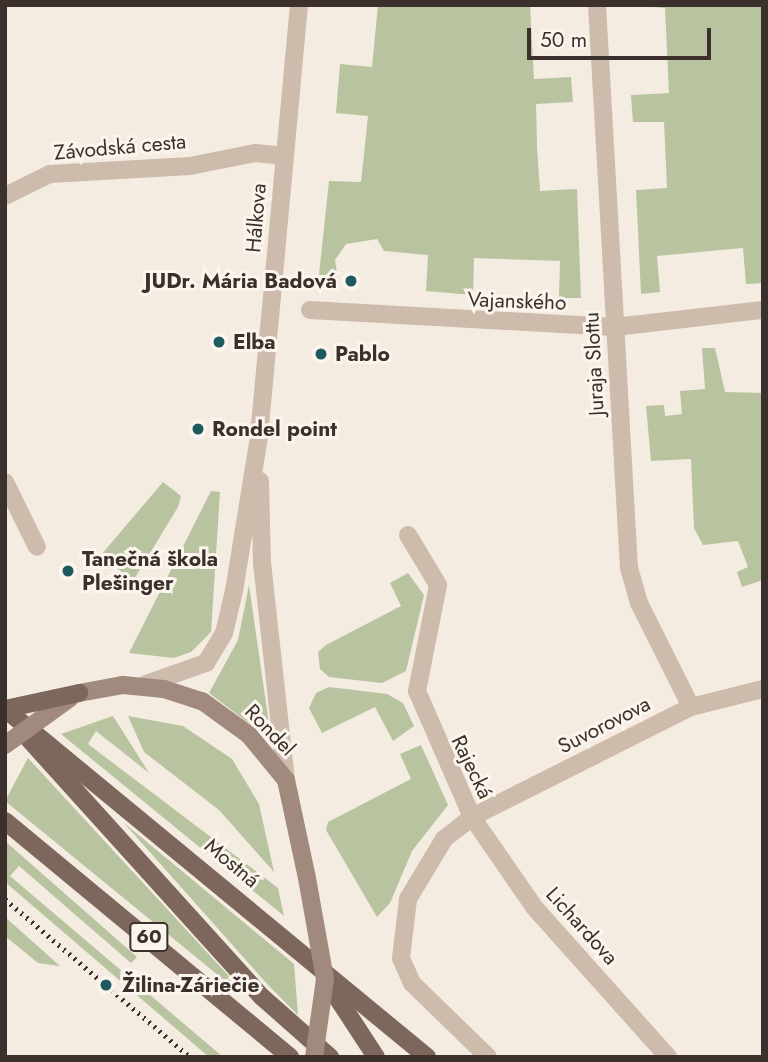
<!DOCTYPE html>
<meta charset="utf-8">
<style>
body{margin:0}
#map{position:relative;width:768px;height:1062px;overflow:hidden;background:#f4ebe1;font-family:Jost,sans-serif}
div>[style]{position:absolute}
[style*='--x']{left:calc(var(--x)*1px);top:calc(var(--y)*1px);width:calc(var(--w)*1px);rotate:calc(var(--a)*1deg)}
.green>*{inset:0;background:#b8c4a0}
.street>*{height:18px;margin:-9px;padding:0 9px;transform-origin:9px;border-radius:9px;background:#cdbbac}
.secondary>*{height:18px;margin:-9px;padding:0 9px;transform-origin:9px;border-radius:9px;background:#a18a7d}
.primary>*{height:18px;margin:-9px;padding:0 9px;transform-origin:9px;border-radius:9px;background:#7d675c}
.rail>*{height:5px;margin-top:-2.5px;transform-origin:0;background:repeating-linear-gradient(90deg,#3b302b 0 2px,transparent 0 7px)}
.secondary-bridge>*{height:18px;margin:-9px;padding:0 9px;transform-origin:9px;border-radius:9px;background:#a18a7d}
.primary-bridge>*{height:18px;margin:-9px;padding:0 9px;transform-origin:9px;border-radius:9px;background:#7d675c}
.dots>*{width:19px;height:19px;translate:-50% -50%;box-sizing:border-box;border:4px solid #fbf5ee;border-radius:50%}
span{translate:-50% -50%;white-space:nowrap;text-align:center;line-height:1.15;-webkit-text-stroke:6px #fbf5ee;paint-order:stroke}
.shield-label span{padding:2px 5px;background:#fbf5ee;border:2px solid;border-radius:5px;-webkit-text-stroke-width:0}
.shield-label{font-size:19px;color:#3b302b;font-weight:700}
.street-label{font-size:21px;color:#3b302b}
.poi-label{font-size:21px;color:#3b302b;font-weight:700}
.right{translate:-100% -50%;text-align:right}
.left{translate:0 -50%;text-align:left}
.frame{position:absolute;inset:0;border:7px solid #3b302b;pointer-events:none}
.scale{position:absolute;left:527px;top:28px;width:184px;height:32px;box-sizing:border-box;border:4px solid #3b302b;border-top:0;padding-left:9px;font-size:21px;line-height:24px;white-space:nowrap;color:#3b302b;-webkit-text-stroke:5px #fbf5ee;paint-order:stroke}
</style>
<div id="map">
<div class="green">
<i style="clip-path:polygon(378px 5px,530px 5px,534px 79px,571px 77px,573px 102px,536px 104px,537px 147px,540px 191px,577px 189px,581px 298px,559px 298px,560px 261px,474px 258px,473px 295px,426px 291px,428px 255px,384px 251px,377px 239px,346px 244px,335px 260px,339px 286px,318px 284px,329px 181px,361px 182px,368px 116px,336px 113px,340px 64px,372px 67px)"></i>
<i style="clip-path:polygon(627px 5px,763px 5px,763px 283px,746px 284px,743px 248px,657px 256px,660px 292px,641px 294px,636px 190px,667px 188px,664px 122px,633px 122px,631px 95px,669px 93px,665px 8px)"></i>
<i style="clip-path:polygon(702px 348px,715px 348px,725px 392px,763px 393px,763px 580px,742px 587px,737px 572px,748px 567px,738px 541px,703px 545px,694px 528px,691px 459px,651px 461px,646px 406px,664px 405px,665px 416px,682px 414px,680px 391px,705px 389px)"></i>
<i style="clip-path:polygon(163px 482px,181px 496px,178px 507px,133px 581px,101px 555px)"></i>
<i style="clip-path:polygon(211px 491px,220px 492px,211px 632px,191px 652px,174px 658px,129px 653px)"></i>
<i style="clip-path:polygon(408px 573px,424px 595px,406px 671px,382px 683px,329px 677px,320px 669px,318px 652px,326px 645px,401px 606px,390px 583px)"></i>
<i style="clip-path:polygon(249px 585px,270px 731px,268px 738px,209px 693px,238px 640px)"></i>
<i style="clip-path:polygon(329px 687px,387px 694px,403px 703px,414px 726px,393px 741px,375px 707px,322px 733px,309px 708px,316px 693px)"></i>
<i style="clip-path:polygon(113px 716px,149px 773px,96px 731px,88px 744px,278px 888px,284px 916px,61px 734px)"></i>
<i style="clip-path:polygon(128px 716px,183px 726px,232px 759px,259px 804px,274px 872px,219px 810px,144px 752px)"></i>
<i style="clip-path:polygon(421px 745px,448px 805px,412px 851px,390px 903px,377px 917px,326px 830px,328px 822px,411px 779px,400px 754px)"></i>
<i style="clip-path:polygon(28px 758px,238px 986px,235px 989px,5px 801px)"></i>
<i style="clip-path:polygon(124px 823px,294px 964px,298px 1015px,269px 986px)"></i>
<i style="clip-path:polygon(5px 841px,137px 957px,131px 963px,19px 866px,10px 876px,223px 1057px,209px 1057px,5px 882px)"></i>
<i style="clip-path:polygon(5px 917px,60px 966px,38px 963px,5px 936px)"></i>
</div>
<div class="street">
<i style="--x:597;--y:5;--w:564;--a:86.75"></i>
<i style="--x:629;--y:568;--w:36;--a:74"></i>
<i style="--x:639;--y:603;--w:116;--a:63.4"></i>
<i style="--x:5;--y:196;--w:50;--a:-26.1"></i>
<i style="--x:50;--y:174;--w:140;--a:-3.3"></i>
<i style="--x:190;--y:166;--w:66;--a:-11.3"></i>
<i style="--x:255;--y:153;--w:29;--a:6"></i>
<i style="--x:310;--y:310;--w:305;--a:3.2"></i>
<i style="--x:615;--y:327;--w:149;--a:-6.6"></i>
<i style="--x:260;--y:481;--w:82;--a:88.6"></i>
<i style="--x:262;--y:563;--w:218;--a:83.7"></i>
<i style="--x:5;--y:482;--w:72;--a:63.8"></i>
<i style="--x:408;--y:535;--w:58;--a:59"></i>
<i style="--x:438;--y:585;--w:108;--a:101.2"></i>
<i style="--x:417;--y:691;--w:137;--a:66.4"></i>
<i style="--x:472;--y:817;--w:109;--a:55.4"></i>
<i style="--x:534;--y:907;--w:201;--a:48.2"></i>
<i style="--x:146;--y:684;--w:64;--a:-19.3"></i>
<i style="--x:206;--y:663;--w:35;--a:-59"></i>
<i style="--x:224;--y:633;--w:43;--a:-76.6"></i>
<i style="--x:234;--y:591;--w:157;--a:-80.8"></i>
<i style="--x:259;--y:436;--w:433;--a:-84.7"></i>
<i style="--x:488;--y:1057;--w:106;--a:-135.8"></i>
<i style="--x:412;--y:983;--w:27;--a:-114"></i>
<i style="--x:401;--y:958;--w:59;--a:-83.2"></i>
<i style="--x:408;--y:899;--w:70;--a:-59"></i>
<i style="--x:444;--y:839;--w:36;--a:-38"></i>
<i style="--x:472;--y:817;--w:245;--a:-26.7"></i>
<i style="--x:691;--y:707;--w:74;--a:-14"></i>
</div>
<div class="secondary">
<i style="--x:79;--y:693;--w:45;--a:-10.3"></i>
<i style="--x:123;--y:685;--w:41;--a:5.6"></i>
<i style="--x:164;--y:689;--w:40;--a:18"></i>
<i style="--x:202;--y:701;--w:58;--a:35.9"></i>
<i style="--x:249;--y:735;--w:58;--a:50.6"></i>
<i style="--x:286;--y:780;--w:100;--a:77.9"></i>
</div>
<div class="primary">
<i style="--x:5;--y:709;--w:547;--a:39.51"></i>
<i style="--x:27;--y:737;--w:350;--a:47.9"></i>
<i style="--x:262;--y:997;--w:91;--a:41.4"></i>
<i style="--x:5;--y:821;--w:370;--a:39.6"></i>
<i style="--x:325;--y:979;--w:93;--a:56.8"></i>
</div>
<div class="rail">
<i style="--x:5;--y:899;--w:243;--a:40.5"></i>
</div>
<div class="secondary-bridge">
<i style="--x:5;--y:745;--w:80;--a:-35.9"></i>
<i style="--x:307;--y:878;--w:103;--a:79.9"></i>
<i style="--x:325;--y:979;--w:79;--a:98"></i>
</div>
<div class="primary-bridge">
<i style="--x:5;--y:709;--w:76;--a:-12.2"></i>
</div>
<div class="dots">
<i style="left:351px;top:281px;background:#1f5a5e"></i>
<i style="left:219px;top:342px;background:#1f5a5e"></i>
<i style="left:321px;top:354px;background:#1f5a5e"></i>
<i style="left:198px;top:429px;background:#1f5a5e"></i>
<i style="left:68px;top:571px;background:#1f5a5e"></i>
<i style="left:106px;top:985px;background:#1f5a5e"></i>
</div>
<div class="shield-label">
<span style="left:149px;top:937px">60</span>
</div>
<div class="street-label">
<span style="left:120px;top:147px;rotate:-5deg">Závodská cesta</span>
<span style="left:256px;top:218px;rotate:-85deg">Hálkova</span>
<span style="left:517px;top:301px;rotate:2deg">Vajanského</span>
<span style="left:594px;top:364px;rotate:-93deg">Juraja Slottu</span>
<span style="left:604px;top:725px;rotate:-27deg">Suvorovova</span>
<span style="left:270px;top:730px;rotate:46deg">Rondel</span>
<span style="left:472px;top:767px;rotate:64deg">Rajecká</span>
<span style="left:232px;top:863px;rotate:40deg">Mostná</span>
<span style="left:582px;top:926px;rotate:48deg">Lichardova</span>
</div>
<div class="poi-label">
<span class="right" style="left:337px;top:281px">JUDr. Mária Badová</span>
<span class="left" style="left:233px;top:342px">Elba</span>
<span class="left" style="left:335px;top:354px">Pablo</span>
<span class="left" style="left:212px;top:429px">Rondel point</span>
<span class="left" style="left:82px;top:571px">Tanečná škola<br>Plešinger</span>
<span class="left" style="left:122px;top:985px">Žilina-Záriečie</span>
</div>
<div class="frame"></div>
<div class="scale">50 m</div>
</div>
